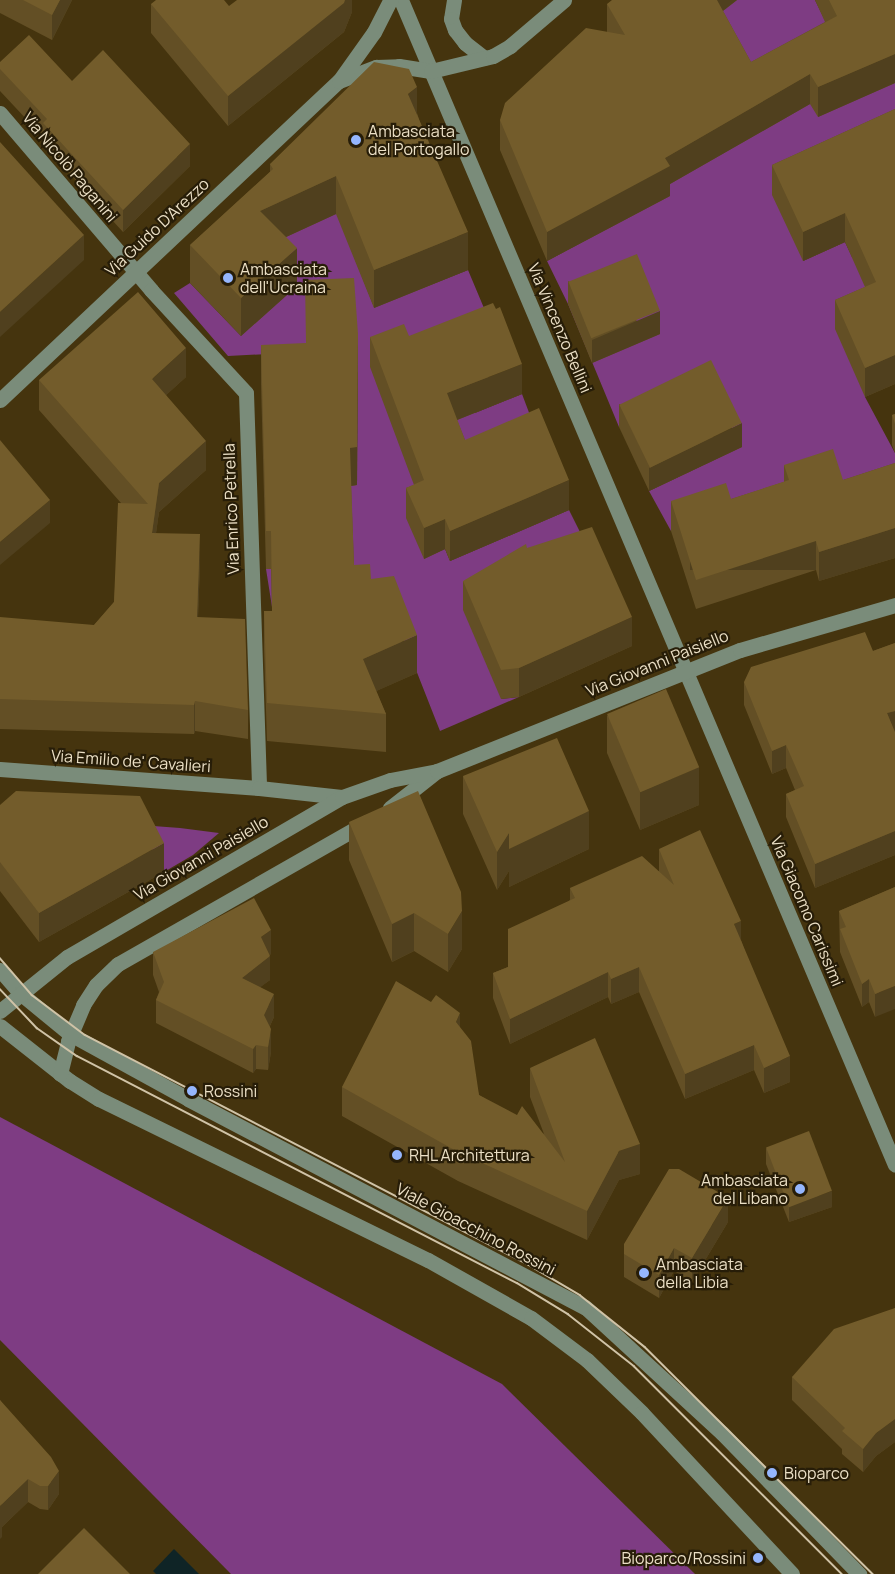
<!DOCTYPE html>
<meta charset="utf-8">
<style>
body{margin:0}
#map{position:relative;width:895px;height:1574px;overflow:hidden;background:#45340e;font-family:Manrope,sans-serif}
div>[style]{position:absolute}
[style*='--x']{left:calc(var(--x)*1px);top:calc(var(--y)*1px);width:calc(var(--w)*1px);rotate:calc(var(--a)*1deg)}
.green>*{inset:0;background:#7e3c83}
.water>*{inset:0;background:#0f2426}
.minor>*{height:15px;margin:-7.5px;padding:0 7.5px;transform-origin:7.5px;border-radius:7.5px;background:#7a8c7a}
.tram>*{height:1.5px;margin:-0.75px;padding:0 0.75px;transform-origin:0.75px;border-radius:0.75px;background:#d0c3a7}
.wall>*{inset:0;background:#634f25}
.shaded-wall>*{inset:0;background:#50401e;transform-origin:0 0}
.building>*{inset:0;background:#735c2b;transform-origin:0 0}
.dots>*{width:16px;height:16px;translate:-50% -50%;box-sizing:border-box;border:3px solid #271d08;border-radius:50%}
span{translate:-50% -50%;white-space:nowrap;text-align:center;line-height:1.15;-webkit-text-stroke:4.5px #271d08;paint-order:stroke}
.poi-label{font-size:16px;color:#ece0c6}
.left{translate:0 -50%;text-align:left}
.right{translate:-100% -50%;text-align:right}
.street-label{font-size:16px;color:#ece0c6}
</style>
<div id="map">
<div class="green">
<i style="clip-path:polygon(701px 0,815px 0,837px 45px,895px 83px,895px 138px,803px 261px,845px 242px,852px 257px,895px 237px,865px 397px,895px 453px,895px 556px,671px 531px,649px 491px,741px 447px,711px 383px,619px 427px,568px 304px,547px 261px,669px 195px,645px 148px)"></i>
<i style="clip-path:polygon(425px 172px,351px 249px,374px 307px,468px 270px,489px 320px,439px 403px,475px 413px,522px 394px,539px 439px,424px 558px,445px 549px,450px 561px,569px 510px,589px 550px,501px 699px,519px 697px,440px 731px,394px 614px,370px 603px,272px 607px,266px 569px,352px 565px,306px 352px,228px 356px,174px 293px,190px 283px,241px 336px,245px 233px)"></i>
<i style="clip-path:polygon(140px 825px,180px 828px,219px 833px,193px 855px,164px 872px)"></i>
<i style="clip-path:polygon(0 1117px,502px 1384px,695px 1574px,231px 1574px,0 1340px)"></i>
</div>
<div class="water">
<i style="clip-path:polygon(174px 1549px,199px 1574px,156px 1574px,153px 1571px)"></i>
</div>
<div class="minor">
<i style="--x:401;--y:0;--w:1265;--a:67.02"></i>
<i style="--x:454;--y:0;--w:19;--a:99"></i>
<i style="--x:451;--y:19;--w:12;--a:70"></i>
<i style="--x:455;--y:30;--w:16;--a:52"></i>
<i style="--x:465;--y:43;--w:24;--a:38"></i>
<i style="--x:339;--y:81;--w:40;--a:-21"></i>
<i style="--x:376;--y:67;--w:23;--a:-2"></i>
<i style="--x:399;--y:66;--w:32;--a:9"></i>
<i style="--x:431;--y:71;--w:64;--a:-13.6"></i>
<i style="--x:493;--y:56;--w:20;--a:-30"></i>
<i style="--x:510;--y:46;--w:71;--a:-40.4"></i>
<i style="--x:0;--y:113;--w:233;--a:49.5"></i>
<i style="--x:151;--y:290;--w:140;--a:47.3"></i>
<i style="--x:246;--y:393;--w:395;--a:88.1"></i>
<i style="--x:0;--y:400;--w:465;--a:-43.3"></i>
<i style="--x:339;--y:81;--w:60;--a:-54.5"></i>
<i style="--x:374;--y:32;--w:36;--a:-63"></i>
<i style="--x:0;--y:769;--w:260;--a:4.2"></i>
<i style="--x:259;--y:788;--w:83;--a:6.2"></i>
<i style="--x:390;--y:808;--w:60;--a:-38.2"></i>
<i style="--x:0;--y:970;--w:30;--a:49"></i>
<i style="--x:20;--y:993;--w:65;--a:39.4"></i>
<i style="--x:70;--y:1034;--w:135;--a:28.8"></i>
<i style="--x:188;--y:1099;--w:448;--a:27.7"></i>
<i style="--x:585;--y:1307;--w:186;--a:42.6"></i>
<i style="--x:722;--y:1433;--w:197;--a:45.8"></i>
<i style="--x:0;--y:1011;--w:86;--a:-38.9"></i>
<i style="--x:67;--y:957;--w:318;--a:-30.2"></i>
<i style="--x:342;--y:797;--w:51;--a:-19.5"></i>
<i style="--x:390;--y:780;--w:48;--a:-10.8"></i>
<i style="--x:437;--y:771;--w:326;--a:-21.8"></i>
<i style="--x:740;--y:650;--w:161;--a:-16.2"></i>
<i style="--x:0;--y:1026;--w:89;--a:38.2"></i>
<i style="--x:70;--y:1081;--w:34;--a:32"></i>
<i style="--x:99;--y:1099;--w:366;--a:26.1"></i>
<i style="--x:428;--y:1260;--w:118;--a:29.4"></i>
<i style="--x:531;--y:1318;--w:70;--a:36.9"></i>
<i style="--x:587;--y:1360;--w:76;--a:43.9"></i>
<i style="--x:642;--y:1413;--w:220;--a:47"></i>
<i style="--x:60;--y:1074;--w:34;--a:-76"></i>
<i style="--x:68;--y:1041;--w:39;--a:-67"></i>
<i style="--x:83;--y:1005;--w:24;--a:-57"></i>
<i style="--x:96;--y:985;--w:30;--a:-44"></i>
<i style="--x:118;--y:964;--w:287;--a:-29.7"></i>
</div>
<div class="tram">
<i style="--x:0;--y:958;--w:49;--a:49.1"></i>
<i style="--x:32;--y:995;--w:66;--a:37"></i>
<i style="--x:85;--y:1035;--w:500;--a:27.38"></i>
<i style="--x:529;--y:1265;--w:59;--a:30.5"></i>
<i style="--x:580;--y:1295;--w:83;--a:38.7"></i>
<i style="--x:645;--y:1347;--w:322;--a:44.9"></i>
<i style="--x:0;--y:989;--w:54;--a:46.5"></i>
<i style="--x:37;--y:1028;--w:49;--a:35"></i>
<i style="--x:77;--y:1056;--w:495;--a:27.3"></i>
<i style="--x:517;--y:1283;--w:60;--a:31.3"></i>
<i style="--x:568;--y:1314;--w:84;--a:38.2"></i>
<i style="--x:634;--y:1366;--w:294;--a:45"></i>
</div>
<div class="wall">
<i style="clip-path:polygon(0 0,72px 0,52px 40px,0 13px)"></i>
<i style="clip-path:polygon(352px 0,352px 12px,344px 32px,228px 126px,151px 33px,151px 4px,229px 6px)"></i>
<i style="clip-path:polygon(737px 0,723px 11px,751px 62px,825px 22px,815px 0,895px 0,895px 83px,818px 117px,810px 104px,670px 184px,670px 196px,547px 261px,500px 150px,500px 120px,607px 32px,607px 4px)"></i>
<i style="clip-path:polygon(0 62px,72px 81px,190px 166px,123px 232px,43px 145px,43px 137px,0 91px)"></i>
<i style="clip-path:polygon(895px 109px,895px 384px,865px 397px,835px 329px,835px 300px,865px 287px,845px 242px,803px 261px,772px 195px,772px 165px)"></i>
<i style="clip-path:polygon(417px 113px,468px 270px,374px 308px,336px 214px,286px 237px,297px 286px,241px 336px,190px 283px,190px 245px,270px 172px,270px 164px)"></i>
<i style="clip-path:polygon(568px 281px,660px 334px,592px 363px,568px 304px)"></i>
<i style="clip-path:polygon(409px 336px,522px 394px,457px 420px,465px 440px,569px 510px,450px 561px,445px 549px,424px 559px,406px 518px,406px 488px,414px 485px,370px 367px,370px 337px)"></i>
<i style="clip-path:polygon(261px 345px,358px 372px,357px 485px,351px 486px,354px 565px,371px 579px,417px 673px,376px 691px,386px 714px,386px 752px,267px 741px,264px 649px,264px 611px,272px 611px,271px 569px,266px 569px,261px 384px)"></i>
<i style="clip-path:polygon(186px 377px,166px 395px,206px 470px,159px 512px,156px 533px,200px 563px,198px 617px,248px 710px,248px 739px,195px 731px,194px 734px,0 729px,0 623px,94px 625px,114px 602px,121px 503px,39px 410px,39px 380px)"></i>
<i style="clip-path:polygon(619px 404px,742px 447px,649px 491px,619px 427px)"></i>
<i style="clip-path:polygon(895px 414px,895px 453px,892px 445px,892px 415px)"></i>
<i style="clip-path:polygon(895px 463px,895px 558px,819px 581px,816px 570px,696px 609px,671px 531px,671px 501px,731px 499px,784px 482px,784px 465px,843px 480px)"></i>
<i style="clip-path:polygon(463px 581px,632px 646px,519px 697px,501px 699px,463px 610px)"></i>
<i style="clip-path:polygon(895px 643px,895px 855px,815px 888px,786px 817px,786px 794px,795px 790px,786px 768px,772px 774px,744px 705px,744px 682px,873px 651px)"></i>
<i style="clip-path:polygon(607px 715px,699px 805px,640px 830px,607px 753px)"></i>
<i style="clip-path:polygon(463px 776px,589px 849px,509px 887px,509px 871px,497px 890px,463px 814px)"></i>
<i style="clip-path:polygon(0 805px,164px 872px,39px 942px,0 891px)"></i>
<i style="clip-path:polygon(349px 822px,462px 949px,448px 972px,414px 951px,392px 962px,349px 860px)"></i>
<i style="clip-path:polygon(659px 849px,741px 940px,790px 1082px,764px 1093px,754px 1070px,685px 1099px,639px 992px,611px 1004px,608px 997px,510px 1044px,493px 998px,493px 973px,508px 967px,570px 900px,570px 888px,659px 871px)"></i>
<i style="clip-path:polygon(895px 887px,875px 1017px,869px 1002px,862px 1007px,840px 952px,839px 911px)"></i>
<i style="clip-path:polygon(153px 952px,271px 954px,269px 955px,270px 980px,260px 987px,274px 1017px,270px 1026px,271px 1052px,268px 1070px,256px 1069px,253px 1073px,156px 1023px,156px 1000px,159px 992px,153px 975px)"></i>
<i style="clip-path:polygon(460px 1028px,479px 1095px,544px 1134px,530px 1097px,530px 1068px,640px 1174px,619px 1180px,587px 1240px,458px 1181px,342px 1116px,342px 1087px)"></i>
<i style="clip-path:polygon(766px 1148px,832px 1207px,789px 1222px,766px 1164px)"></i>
<i style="clip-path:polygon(728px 1222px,692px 1282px,674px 1271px,659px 1298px,624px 1277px,624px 1244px)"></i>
<i style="clip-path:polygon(895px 1308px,895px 1442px,876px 1456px,863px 1472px,842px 1454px,842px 1449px,792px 1400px,792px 1377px)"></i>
<i style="clip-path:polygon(0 1400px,59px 1494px,48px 1510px,40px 1509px,28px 1502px,2px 1527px,2px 1537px)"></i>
</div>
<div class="shaded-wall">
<i style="clip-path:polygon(60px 0,72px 0,52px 40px,52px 15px)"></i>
<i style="clip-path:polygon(345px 0,352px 0,352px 12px,344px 32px,228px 126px,228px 96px)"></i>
<i style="clip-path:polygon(711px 0,737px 0,711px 20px)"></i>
<i style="clip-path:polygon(895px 54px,895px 83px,818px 117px,818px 87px)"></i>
<i style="clip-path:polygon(810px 74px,810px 104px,670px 184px,670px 196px,547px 261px,547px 232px,665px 158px)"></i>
<i style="clip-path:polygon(417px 87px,417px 125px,408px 94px)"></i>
<i style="clip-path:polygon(190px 144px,190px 166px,123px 232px,123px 210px)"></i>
<i style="clip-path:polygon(336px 176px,336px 214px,260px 249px,260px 211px)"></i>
<i style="clip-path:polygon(845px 213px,845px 242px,803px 261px,803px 232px)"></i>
<i style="clip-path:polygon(468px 232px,468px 270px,374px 308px,374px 270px)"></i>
<i style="clip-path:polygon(84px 235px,84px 260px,0 337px,0 312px)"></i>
<i style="clip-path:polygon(297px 248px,297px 286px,241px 336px,241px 298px)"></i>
<i style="clip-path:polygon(660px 311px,660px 334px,592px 363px,592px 340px)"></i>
<i style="clip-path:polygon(358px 334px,357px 485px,350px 486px,350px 448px)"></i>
<i style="clip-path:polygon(186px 348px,186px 377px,152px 408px,152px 379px)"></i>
<i style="clip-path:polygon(895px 355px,895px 384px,865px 397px,865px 368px)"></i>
<i style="clip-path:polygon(522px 364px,522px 394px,447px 424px,447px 393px)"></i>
<i style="clip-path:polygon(742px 423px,742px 447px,649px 491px,649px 468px)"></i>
<i style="clip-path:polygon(206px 441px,206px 470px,159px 512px,152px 562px,152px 533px,159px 483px)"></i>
<i style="clip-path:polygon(569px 480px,569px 510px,450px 561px,450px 531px)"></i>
<i style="clip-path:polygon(50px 500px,50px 523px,0 565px,0 542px)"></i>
<i style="clip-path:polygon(445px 519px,445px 549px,424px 559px,424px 528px)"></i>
<i style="clip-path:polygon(895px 528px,895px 558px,819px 581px,819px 552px)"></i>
<i style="clip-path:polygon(200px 534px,200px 563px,197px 646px,197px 617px)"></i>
<i style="left:816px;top:541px;width:29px;height:126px;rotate:90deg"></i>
<i style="clip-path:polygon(632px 617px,632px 646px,519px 697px,519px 668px)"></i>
<i style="clip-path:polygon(417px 635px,417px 673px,363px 697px,363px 659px)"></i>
<i style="clip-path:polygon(195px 701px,195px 731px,194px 734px,194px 705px)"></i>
<i style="clip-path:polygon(895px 711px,895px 734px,887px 713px)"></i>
<i style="clip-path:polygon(786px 745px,786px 768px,772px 774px,772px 751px)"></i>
<i style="clip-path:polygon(699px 767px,699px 805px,640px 830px,640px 792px)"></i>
<i style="clip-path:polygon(589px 811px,589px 849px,509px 887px,509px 871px,497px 890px,497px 852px,509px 833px)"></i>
<i style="clip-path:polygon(895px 831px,895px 855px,815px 888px,815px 864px)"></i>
<i style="clip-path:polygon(164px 843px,164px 872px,39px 942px,39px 913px)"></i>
<i style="clip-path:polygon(462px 911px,462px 949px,448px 972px,448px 934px)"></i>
<i style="clip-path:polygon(414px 913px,414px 951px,392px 962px,392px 924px)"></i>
<i style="clip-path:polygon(741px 921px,741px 947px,734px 924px)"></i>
<i style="clip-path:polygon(271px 930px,271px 954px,261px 960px,261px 937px)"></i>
<i style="clip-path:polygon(270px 956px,270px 980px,242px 1001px,242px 978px)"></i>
<i style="clip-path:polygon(639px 967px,639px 992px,611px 1004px,611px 979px)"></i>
<i style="clip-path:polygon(608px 972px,608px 997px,510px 1044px,510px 1019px)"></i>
<i style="clip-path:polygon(869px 979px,869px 1002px,862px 1007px,862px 984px)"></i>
<i style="clip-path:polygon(895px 986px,895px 1009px,875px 1017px,875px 994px)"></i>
<i style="clip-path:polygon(274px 994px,274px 1017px,264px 1038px,264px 1015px)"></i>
<i style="clip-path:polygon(460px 1013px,460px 1043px,456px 1022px)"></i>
<i style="clip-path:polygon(271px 1029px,271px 1052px,268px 1070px,268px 1047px)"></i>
<i style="clip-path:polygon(256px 1045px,256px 1069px,253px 1073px,253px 1049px)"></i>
<i style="clip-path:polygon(754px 1045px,754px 1070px,685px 1099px,685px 1074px)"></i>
<i style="clip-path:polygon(790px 1056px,790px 1082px,764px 1093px,764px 1068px)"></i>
<i style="clip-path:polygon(640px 1144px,640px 1174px,619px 1180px,587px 1240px,587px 1211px,619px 1151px)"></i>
<i style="clip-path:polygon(832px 1191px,832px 1207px,789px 1222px,789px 1206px)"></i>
<i style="clip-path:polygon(728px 1198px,728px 1222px,692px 1282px,692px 1258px)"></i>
<i style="clip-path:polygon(674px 1248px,674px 1271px,659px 1298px,659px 1275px)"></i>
<i style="clip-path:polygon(895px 1419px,895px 1442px,876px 1456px,863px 1472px,863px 1449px,876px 1433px)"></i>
<i style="clip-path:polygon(59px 1471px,59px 1494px,48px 1510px,48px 1486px)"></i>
<i style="clip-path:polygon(28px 1479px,28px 1502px,2px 1527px,2px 1537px,0 1539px,0 1506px)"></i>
</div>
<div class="building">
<i style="clip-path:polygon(23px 0,60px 0,52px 15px)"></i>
<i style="clip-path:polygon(156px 0,224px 0,229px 6px,237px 0,345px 0,344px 3px,228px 96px,151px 4px)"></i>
<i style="clip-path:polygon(612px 0,717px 0,751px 62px,837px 16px,829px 0,895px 0,895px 54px,818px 87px,810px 74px,665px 158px,670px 166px,547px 232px,500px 120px,505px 103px,586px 28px,625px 35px,607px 4px)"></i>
<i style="clip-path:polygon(29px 35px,72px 81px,103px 50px,190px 144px,123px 210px,43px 123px,47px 119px,0 69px,0 62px)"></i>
<i style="clip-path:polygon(374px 62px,409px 69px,417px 87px,408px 94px,468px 232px,374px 270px,336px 176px,260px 211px,297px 248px,241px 298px,190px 245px,273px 169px,270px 164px)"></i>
<i style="clip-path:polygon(895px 109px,895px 355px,865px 368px,835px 300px,876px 282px,845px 213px,803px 232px,772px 165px)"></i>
<i style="clip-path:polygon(0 142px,84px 235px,0 312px)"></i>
<i style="left:637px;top:254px;width:61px;height:74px;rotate:68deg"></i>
<i style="clip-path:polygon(354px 278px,358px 334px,357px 447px,350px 448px,354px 565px,370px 564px,371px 579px,394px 576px,417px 635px,363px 659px,386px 714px,267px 703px,264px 611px,272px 611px,271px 531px,266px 531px,261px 345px,306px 343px,305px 280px)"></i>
<i style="clip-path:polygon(138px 292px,186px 348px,152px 379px,206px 441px,159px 483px,152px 533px,200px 534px,197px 617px,245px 619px,248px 710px,195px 701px,194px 705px,0 699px,0 617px,94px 625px,114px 602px,118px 503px,148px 504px,39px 380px)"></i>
<i style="clip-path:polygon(493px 303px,496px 309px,500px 307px,522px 364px,447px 393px,465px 440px,539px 408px,569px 480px,450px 531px,445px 519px,424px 528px,406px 488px,424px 480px,370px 337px,404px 324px,409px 336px)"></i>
<i style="left:711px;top:360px;width:70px;height:102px;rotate:64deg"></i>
<i style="clip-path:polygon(895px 414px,895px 424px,892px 415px)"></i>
<i style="clip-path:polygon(0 440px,50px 500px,0 542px)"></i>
<i style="clip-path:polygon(833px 449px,843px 480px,895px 463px,895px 528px,819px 552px,816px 541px,696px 580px,671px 501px,726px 483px,731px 499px,789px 480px,784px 465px)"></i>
<i style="clip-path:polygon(592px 527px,632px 617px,519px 668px,501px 670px,463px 581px,526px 544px,527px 548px)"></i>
<i style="clip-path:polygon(865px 632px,873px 651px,895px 643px,895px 711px,887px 713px,895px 732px,895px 831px,815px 864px,786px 794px,804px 786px,786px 745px,772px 751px,744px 682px,751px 667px)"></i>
<i style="left:666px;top:689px;width:85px;height:64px;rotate:67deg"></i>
<i style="clip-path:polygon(557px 738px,589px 811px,509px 849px,509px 833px,497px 852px,463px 776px)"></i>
<i style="clip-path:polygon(16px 791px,140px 796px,164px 843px,39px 913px,0 862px,0 805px)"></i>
<i style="clip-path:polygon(418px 791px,461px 892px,462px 911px,448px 934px,414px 913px,392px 924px,349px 822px)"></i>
<i style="clip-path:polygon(700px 830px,741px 921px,734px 924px,790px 1056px,764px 1068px,754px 1045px,685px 1074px,639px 967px,611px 979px,608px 972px,510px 1019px,493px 973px,508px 967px,508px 929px,575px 898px,570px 888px,642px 856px,674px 885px,659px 849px)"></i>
<i style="clip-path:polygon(895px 887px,895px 986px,875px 994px,869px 979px,862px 984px,840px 929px,846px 927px,839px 911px)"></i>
<i style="clip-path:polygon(254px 898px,271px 930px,261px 937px,270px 956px,242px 978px,274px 994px,264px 1015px,271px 1029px,268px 1047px,256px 1045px,253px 1049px,156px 1000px,164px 982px,153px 952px)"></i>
<i style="clip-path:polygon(396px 981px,431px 1002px,436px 995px,460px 1013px,456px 1022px,471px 1041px,479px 1095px,517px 1115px,522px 1106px,565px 1162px,530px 1068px,595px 1038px,640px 1144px,619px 1151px,587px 1211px,458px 1152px,342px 1087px)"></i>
<i style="left:809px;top:1131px;width:64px;height:46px;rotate:69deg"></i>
<i style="clip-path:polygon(669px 1169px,679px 1169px,728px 1198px,692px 1258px,674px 1248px,659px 1275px,624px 1254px,624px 1244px)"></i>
<i style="clip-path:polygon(895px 1308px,895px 1419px,876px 1433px,863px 1449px,842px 1431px,845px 1428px,792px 1377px,834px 1329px)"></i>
<i style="clip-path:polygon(0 1400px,51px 1457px,59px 1471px,48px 1486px,40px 1486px,28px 1479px,0 1506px)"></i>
<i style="clip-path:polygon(84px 1528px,130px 1574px,38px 1574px)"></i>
</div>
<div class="dots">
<i style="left:356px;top:140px;background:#95b6fd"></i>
<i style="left:228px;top:278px;background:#95b6fd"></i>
<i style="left:192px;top:1091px;background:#95b6fd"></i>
<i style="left:397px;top:1155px;background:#95b6fd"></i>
<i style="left:800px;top:1189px;background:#95b6fd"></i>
<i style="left:644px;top:1273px;background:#95b6fd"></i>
<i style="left:772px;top:1473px;background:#95b6fd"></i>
<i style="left:758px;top:1558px;background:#95b6fd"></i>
</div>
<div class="poi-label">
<span class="left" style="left:368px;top:140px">Ambasciata<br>del Portogallo</span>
<span class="left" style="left:240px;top:278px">Ambasciata<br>dell'Ucraina</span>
<span class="left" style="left:204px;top:1091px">Rossini</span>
<span class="left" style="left:409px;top:1155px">RHL Architettura</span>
<span class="right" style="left:788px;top:1189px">Ambasciata<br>del Libano</span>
<span class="left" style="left:656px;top:1273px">Ambasciata<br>della Libia</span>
<span class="left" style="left:784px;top:1473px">Bioparco</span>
<span class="right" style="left:746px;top:1558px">Bioparco/Rossini</span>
</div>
<div class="street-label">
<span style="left:70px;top:167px;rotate:50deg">Via Nicolò Paganini</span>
<span style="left:157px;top:227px;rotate:-43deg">Via Guido D'Arezzo</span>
<span style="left:560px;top:328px;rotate:67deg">Via Vincenzo Bellini</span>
<span style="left:231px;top:509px;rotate:-92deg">Via Enrico Petrella</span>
<span style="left:657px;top:663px;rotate:-22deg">Via Giovanni Paisiello</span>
<span style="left:131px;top:761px;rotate:4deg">Via Emilio de' Cavalieri</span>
<span style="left:201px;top:858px;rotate:-30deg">Via Giovanni Paisiello</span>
<span style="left:807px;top:911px;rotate:67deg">Via Giacomo Carissimi</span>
<span style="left:476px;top:1229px;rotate:28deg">Viale Gioacchino Rossini</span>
</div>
</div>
